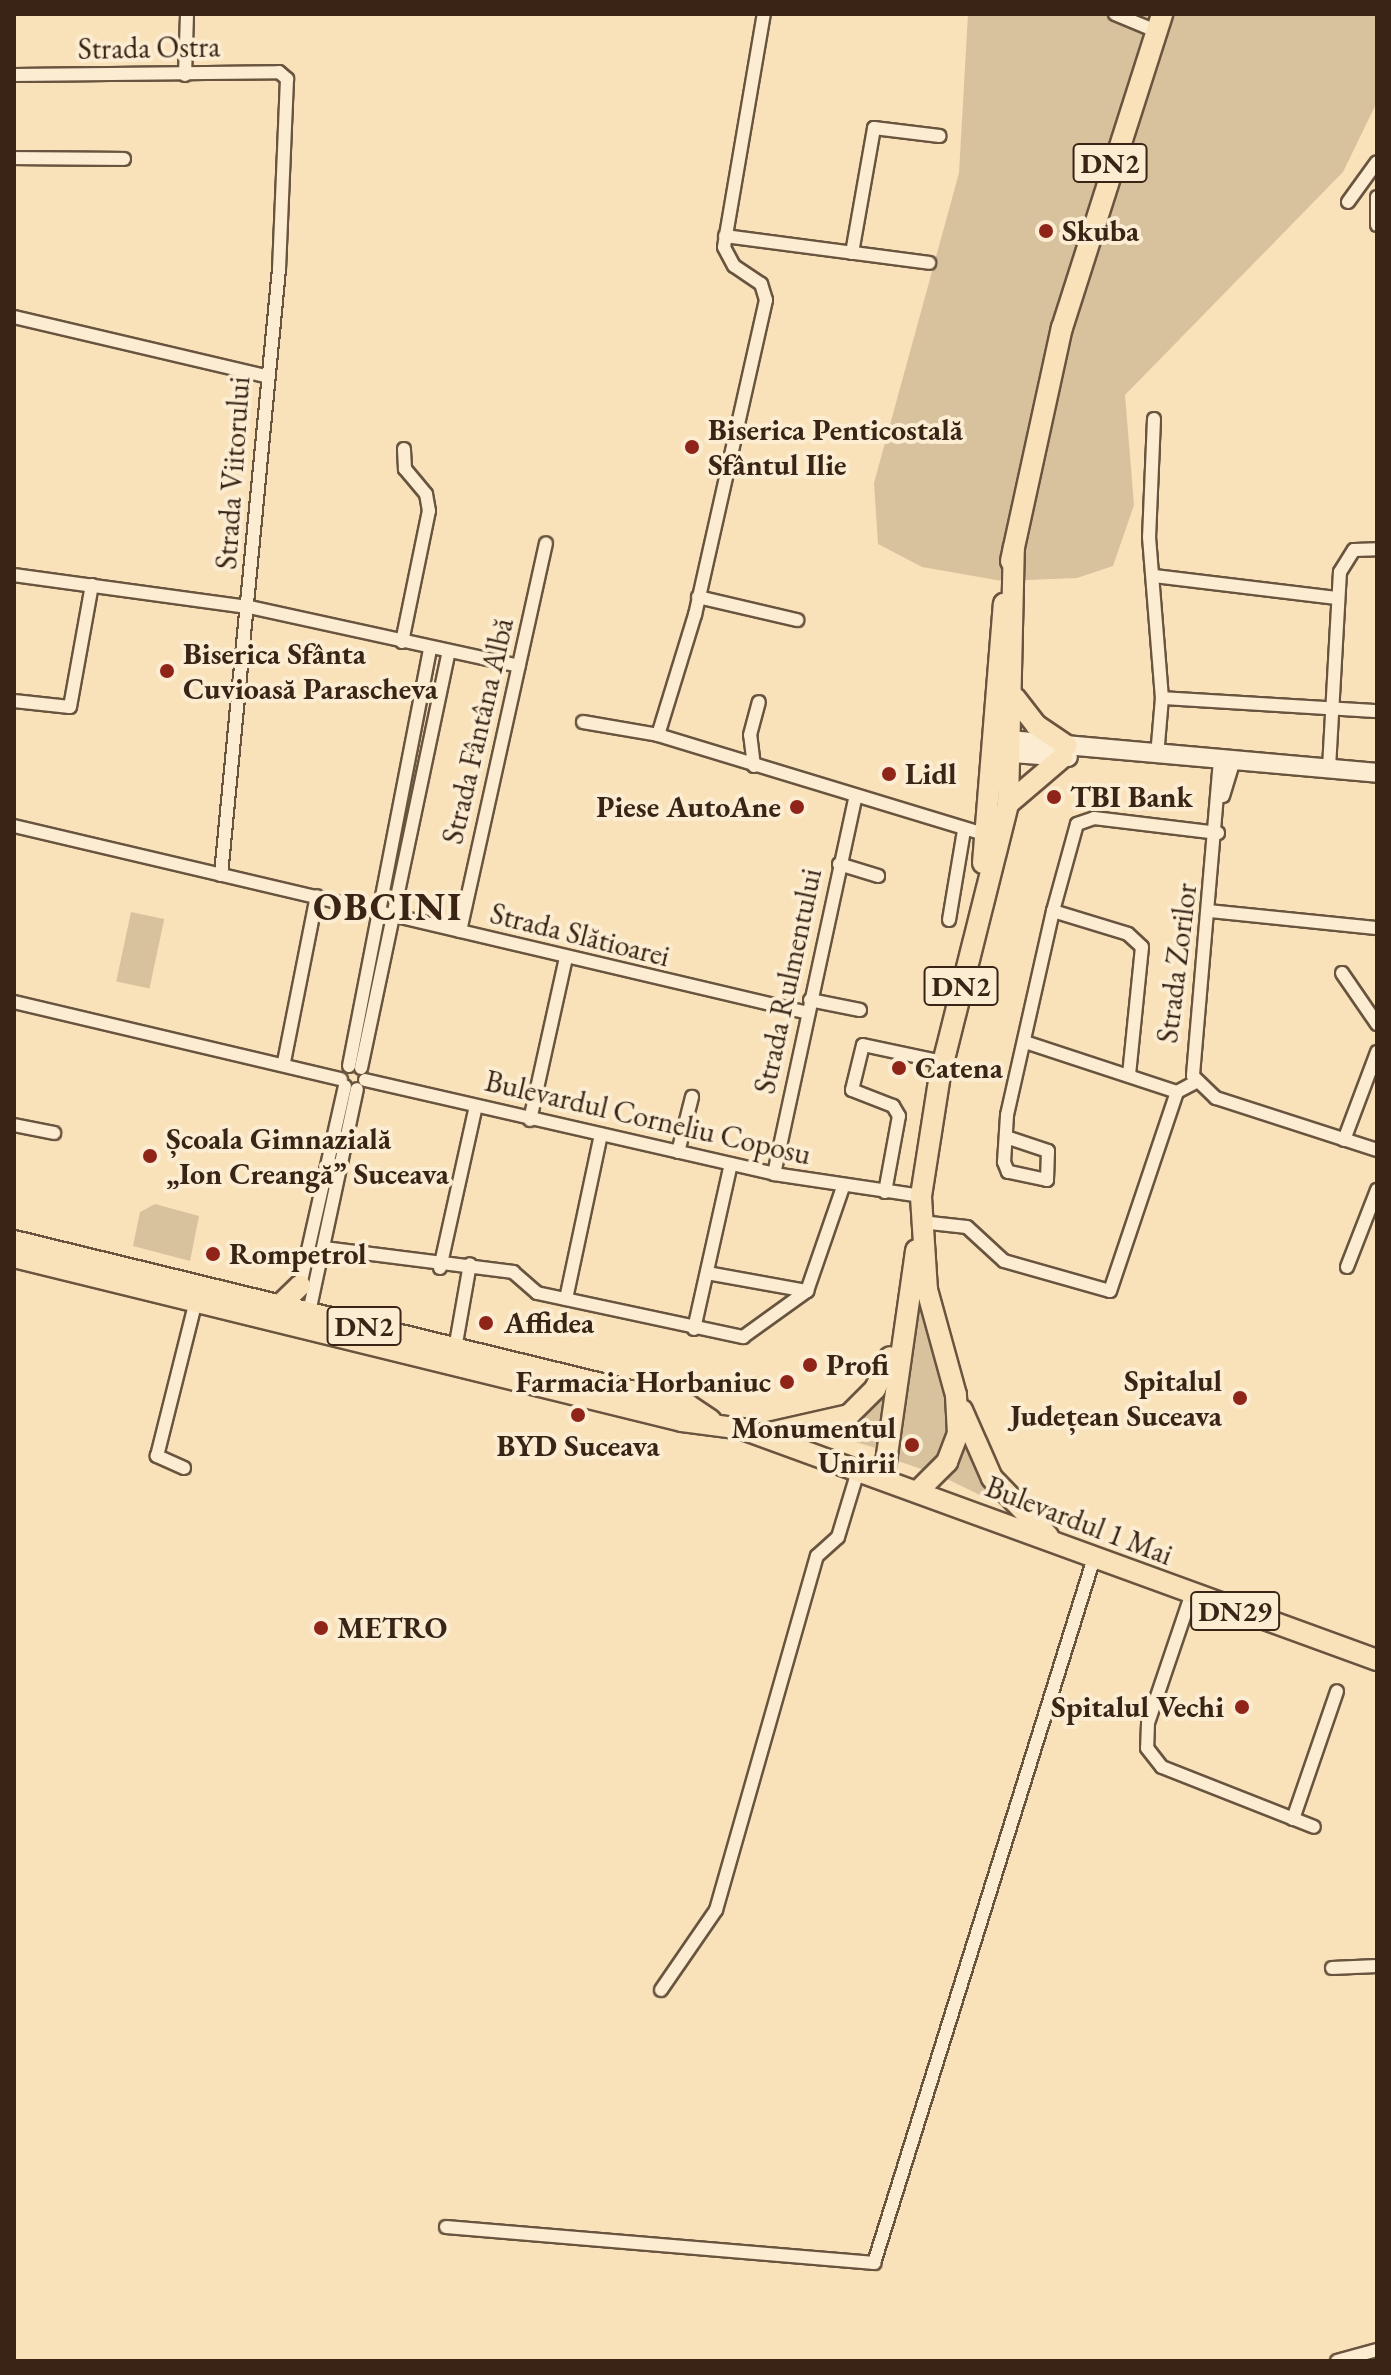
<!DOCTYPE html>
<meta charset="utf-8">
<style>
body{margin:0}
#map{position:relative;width:1391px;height:2375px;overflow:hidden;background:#f9e2ba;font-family:"EB Garamond",serif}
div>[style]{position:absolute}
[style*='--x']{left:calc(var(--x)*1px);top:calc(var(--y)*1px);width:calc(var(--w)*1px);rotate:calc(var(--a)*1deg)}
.green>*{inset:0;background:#d8c29e;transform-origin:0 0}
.roads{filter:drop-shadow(2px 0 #69543f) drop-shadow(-2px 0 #69543f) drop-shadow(0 2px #69543f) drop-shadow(0 -2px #69543f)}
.minor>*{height:12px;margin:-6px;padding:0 6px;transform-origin:6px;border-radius:6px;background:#fbecd2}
.secondary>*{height:18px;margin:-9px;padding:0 9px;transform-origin:9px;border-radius:9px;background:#fbecd2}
.primary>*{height:20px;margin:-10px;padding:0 10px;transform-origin:10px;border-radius:10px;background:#f9e2ba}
.dots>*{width:22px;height:22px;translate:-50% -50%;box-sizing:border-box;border:4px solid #fbecd2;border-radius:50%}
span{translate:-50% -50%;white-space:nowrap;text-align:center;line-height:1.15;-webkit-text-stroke:8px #fbecd2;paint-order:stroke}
.shield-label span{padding:2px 6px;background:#fbecd2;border:2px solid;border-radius:6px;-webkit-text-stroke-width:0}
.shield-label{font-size:28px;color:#392416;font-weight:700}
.street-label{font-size:30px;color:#392416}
.poi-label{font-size:30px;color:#392416;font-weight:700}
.left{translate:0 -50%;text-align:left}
.right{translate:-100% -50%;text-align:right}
.district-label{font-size:38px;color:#392416;font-weight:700;letter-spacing:2px}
.frame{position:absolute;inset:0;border:16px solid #392416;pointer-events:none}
</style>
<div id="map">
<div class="green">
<i style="clip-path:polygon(968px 14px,1377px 14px,1377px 102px,1343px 172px,1125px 395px,1134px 505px,1113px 566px,1077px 578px,1002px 581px,922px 567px,878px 544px,874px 483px,959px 173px)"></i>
<i style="left:131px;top:912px;width:34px;height:71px;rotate:12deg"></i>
<i style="clip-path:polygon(155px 1204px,199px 1216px,190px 1261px,133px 1246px,140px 1212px)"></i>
<i style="clip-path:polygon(915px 1278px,946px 1397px,949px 1452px,927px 1471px,892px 1459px)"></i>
<i style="clip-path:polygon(891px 1366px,879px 1449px,819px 1431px)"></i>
<i style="clip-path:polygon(966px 1439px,997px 1495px,990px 1500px,945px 1478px)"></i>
</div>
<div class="roads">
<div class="minor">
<i style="--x:1115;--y:14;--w:44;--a:22.5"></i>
<i style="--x:14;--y:75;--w:265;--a:-0.6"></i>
<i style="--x:279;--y:72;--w:11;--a:41"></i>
<i style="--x:287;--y:79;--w:190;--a:92.4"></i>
<i style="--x:279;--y:269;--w:609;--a:95.47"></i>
<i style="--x:185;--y:75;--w:61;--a:-88.1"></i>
<i style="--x:14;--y:158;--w:110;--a:0.5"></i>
<i style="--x:1377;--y:197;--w:28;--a:90"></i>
<i style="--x:1348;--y:202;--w:49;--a:-54.1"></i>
<i style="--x:725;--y:236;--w:206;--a:7.5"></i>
<i style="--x:852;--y:253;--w:127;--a:-80"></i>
<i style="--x:874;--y:128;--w:66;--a:6.9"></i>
<i style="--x:14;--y:317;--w:258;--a:13.2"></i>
<i style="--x:1154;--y:419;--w:118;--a:92.4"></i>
<i style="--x:1149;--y:537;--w:162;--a:85.4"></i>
<i style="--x:14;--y:575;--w:237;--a:7.8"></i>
<i style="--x:249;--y:607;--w:276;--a:12.3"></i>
<i style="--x:1154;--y:576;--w:184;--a:6.9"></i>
<i style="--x:698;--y:597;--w:102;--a:13.1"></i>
<i style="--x:402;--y:642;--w:134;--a:-78.4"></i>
<i style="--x:429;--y:511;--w:17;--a:-100"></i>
<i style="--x:426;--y:494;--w:33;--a:-130"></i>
<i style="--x:405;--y:469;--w:20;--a:-93"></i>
<i style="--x:14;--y:701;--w:56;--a:6.1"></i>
<i style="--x:70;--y:707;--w:124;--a:-79.8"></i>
<i style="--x:583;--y:722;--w:76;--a:9.8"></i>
<i style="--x:658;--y:735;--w:344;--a:16.9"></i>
<i style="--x:658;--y:735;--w:126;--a:-72.9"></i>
<i style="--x:695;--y:615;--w:323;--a:-77.3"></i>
<i style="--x:766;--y:300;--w:17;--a:-107"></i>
<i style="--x:761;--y:284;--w:32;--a:-146"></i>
<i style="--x:734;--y:266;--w:21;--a:-118"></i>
<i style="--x:724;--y:247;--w:236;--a:-80.3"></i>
<i style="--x:1157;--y:756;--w:58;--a:-85.1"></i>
<i style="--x:1162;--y:698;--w:215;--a:3.5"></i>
<i style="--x:1220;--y:760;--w:317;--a:94.9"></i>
<i style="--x:1193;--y:1076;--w:32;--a:44"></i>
<i style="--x:1216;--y:1098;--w:169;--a:17.9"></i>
<i style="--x:754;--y:766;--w:31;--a:-97"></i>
<i style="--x:750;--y:735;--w:34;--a:-75"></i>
<i style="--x:1329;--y:768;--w:196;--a:-86.8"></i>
<i style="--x:1340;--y:572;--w:26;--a:-58"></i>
<i style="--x:1354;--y:550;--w:23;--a:-2"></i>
<i style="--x:1223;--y:796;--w:37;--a:-73"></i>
<i style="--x:14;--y:826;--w:816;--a:13.25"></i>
<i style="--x:839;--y:864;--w:41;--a:17.1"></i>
<i style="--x:1053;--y:911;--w:90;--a:-74.6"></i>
<i style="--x:1077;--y:824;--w:18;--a:-19"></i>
<i style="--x:1094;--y:818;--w:125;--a:6.9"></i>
<i style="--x:1209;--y:911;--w:169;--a:5.8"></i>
<i style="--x:949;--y:920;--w:91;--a:-80.5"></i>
<i style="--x:460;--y:931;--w:397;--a:-77.5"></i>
<i style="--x:1342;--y:973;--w:62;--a:55.5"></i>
<i style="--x:810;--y:1000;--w:51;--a:11.3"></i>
<i style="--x:14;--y:1002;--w:336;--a:13.3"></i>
<i style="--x:1025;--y:1042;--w:160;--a:18.2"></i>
<i style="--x:284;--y:1062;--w:169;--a:-78.8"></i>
<i style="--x:349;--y:1066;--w:425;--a:-79"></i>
<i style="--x:361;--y:1068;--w:425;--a:-78.1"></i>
<i style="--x:365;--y:1080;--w:420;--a:12.9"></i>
<i style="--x:774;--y:1174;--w:149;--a:8.5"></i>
<i style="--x:530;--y:1120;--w:166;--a:-77.5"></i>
<i style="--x:14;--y:1125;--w:41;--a:11.3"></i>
<i style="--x:1009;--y:1138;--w:41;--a:18.4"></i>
<i style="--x:1048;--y:1151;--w:29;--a:92"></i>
<i style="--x:1047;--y:1180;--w:40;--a:-168"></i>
<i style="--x:1008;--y:1172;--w:11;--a:-112"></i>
<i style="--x:1004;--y:1162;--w:47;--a:-86.3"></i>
<i style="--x:1007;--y:1115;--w:209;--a:-77.3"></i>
<i style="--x:1053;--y:911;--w:78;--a:17"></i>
<i style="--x:1128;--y:934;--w:19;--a:43"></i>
<i style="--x:1142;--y:947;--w:129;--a:95.8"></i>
<i style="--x:1344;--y:1140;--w:94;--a:-69.4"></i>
<i style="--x:678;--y:1152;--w:57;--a:-75.7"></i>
<i style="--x:774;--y:1174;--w:384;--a:-77.8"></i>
<i style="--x:885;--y:1192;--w:77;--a:-79.6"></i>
<i style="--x:899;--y:1116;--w:12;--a:-121"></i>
<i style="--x:893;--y:1106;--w:44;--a:-158.7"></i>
<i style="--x:852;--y:1090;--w:46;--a:-76.3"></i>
<i style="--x:863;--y:1045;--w:82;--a:12"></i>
<i style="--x:921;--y:1222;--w:46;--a:6.2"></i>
<i style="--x:967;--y:1227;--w:50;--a:42.6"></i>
<i style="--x:1004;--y:1261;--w:110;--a:15.8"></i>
<i style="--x:1110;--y:1291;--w:210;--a:-71.4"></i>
<i style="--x:1177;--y:1092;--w:21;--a:-28"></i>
<i style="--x:324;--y:1248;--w:191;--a:7.2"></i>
<i style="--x:513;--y:1272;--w:32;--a:41"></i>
<i style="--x:537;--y:1293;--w:211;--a:12.1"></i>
<i style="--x:743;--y:1337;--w:79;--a:-35.7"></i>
<i style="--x:807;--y:1291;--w:110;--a:-70.9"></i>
<i style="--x:1347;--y:1267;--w:83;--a:-68.7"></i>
<i style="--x:440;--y:1268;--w:166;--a:-77.5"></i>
<i style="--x:707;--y:1273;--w:102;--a:10.2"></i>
<i style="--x:299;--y:1290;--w:209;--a:-77.3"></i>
<i style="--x:566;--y:1299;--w:168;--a:-78"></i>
<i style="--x:308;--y:1317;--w:233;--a:-77.9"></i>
<i style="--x:694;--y:1329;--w:169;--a:-77.4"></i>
<i style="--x:455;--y:1349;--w:86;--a:-80"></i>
<i style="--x:184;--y:1468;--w:30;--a:-156"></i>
<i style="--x:157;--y:1456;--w:160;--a:-75.9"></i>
<i style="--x:1191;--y:1596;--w:134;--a:108.7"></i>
<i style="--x:1148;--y:1723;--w:25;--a:92"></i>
<i style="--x:1147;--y:1748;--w:24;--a:52"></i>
<i style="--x:1162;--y:1767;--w:163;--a:21.5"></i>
<i style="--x:1293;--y:1819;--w:135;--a:-71"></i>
<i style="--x:1332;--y:1968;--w:45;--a:-2.5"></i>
<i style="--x:661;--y:1990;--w:97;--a:-55.5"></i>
<i style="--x:716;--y:1910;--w:368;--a:-74.1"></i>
<i style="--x:817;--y:1556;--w:28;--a:-42"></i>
<i style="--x:838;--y:1537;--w:72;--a:-73.1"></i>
<i style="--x:446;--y:2227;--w:430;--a:4.8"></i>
<i style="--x:874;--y:2263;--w:735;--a:-72.67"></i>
<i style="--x:1337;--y:2361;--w:41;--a:-15.4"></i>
</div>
<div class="secondary">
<i style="--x:998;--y:739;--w:381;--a:5.1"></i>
<i style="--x:998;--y:752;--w:70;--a:4.1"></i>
</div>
<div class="primary">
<i style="--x:1011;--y:561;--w:239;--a:-77.7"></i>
<i style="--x:1062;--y:328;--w:330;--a:-72.3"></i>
<i style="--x:1015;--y:698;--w:34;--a:52"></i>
<i style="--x:1036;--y:725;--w:37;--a:34"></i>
<i style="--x:1008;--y:804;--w:72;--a:-40.5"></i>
<i style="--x:983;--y:863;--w:260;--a:-85.4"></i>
<i style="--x:14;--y:1241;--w:694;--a:13.68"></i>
<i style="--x:688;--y:1405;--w:27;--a:34"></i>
<i style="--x:14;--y:1257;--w:688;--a:13.79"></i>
<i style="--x:682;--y:1421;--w:62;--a:7.5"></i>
<i style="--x:743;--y:1429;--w:675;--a:20.02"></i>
<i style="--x:280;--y:1305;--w:28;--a:-44"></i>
<i style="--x:962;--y:1410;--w:74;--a:66.2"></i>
<i style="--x:992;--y:1478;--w:81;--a:46"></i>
<i style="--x:765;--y:1434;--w:86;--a:-12.7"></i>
<i style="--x:849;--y:1415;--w:37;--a:-45"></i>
<i style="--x:875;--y:1389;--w:35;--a:-65"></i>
<i style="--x:884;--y:1476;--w:228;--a:-81.9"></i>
<i style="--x:919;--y:1490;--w:40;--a:-45"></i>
<i style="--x:947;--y:1462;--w:30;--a:-69"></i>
<i style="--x:958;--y:1434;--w:39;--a:-93"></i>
<i style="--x:956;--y:1395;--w:109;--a:-105.4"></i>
<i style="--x:927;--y:1290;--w:94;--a:-93.7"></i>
<i style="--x:921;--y:1196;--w:122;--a:-81.1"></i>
<i style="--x:940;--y:1075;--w:279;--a:-75.9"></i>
<i style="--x:1008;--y:804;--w:256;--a:-88.7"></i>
</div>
</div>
<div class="dots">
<i style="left:1046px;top:231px;background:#8f2418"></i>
<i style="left:692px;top:447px;background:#8f2418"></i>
<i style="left:167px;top:671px;background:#8f2418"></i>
<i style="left:889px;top:774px;background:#8f2418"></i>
<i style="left:1054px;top:797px;background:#8f2418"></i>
<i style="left:797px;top:807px;background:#8f2418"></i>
<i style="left:899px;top:1068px;background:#8f2418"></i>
<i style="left:150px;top:1156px;background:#8f2418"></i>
<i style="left:213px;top:1254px;background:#8f2418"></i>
<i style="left:486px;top:1323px;background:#8f2418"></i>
<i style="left:810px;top:1365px;background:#8f2418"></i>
<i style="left:787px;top:1382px;background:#8f2418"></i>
<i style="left:1240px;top:1398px;background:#8f2418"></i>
<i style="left:578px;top:1415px;background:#8f2418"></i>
<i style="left:912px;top:1445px;background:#8f2418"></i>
<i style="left:321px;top:1628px;background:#8f2418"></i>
<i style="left:1242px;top:1707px;background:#8f2418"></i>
</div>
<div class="shield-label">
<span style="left:1110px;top:163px">DN2</span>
<span style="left:961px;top:986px">DN2</span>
<span style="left:364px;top:1326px">DN2</span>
<span style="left:1235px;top:1611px">DN29</span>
</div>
<div class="street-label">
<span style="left:149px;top:48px;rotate:-1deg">Strada Ostra</span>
<span style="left:233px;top:473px;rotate:-86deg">Strada Viitorului</span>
<span style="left:478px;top:731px;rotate:-77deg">Strada Fântâna Albă</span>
<span style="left:580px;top:935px;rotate:14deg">Strada Slătioarei</span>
<span style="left:1177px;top:963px;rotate:-83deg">Strada Zorilor</span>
<span style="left:788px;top:981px;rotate:-78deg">Strada Rulmentului</span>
<span style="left:648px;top:1118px;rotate:13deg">Bulevardul Corneliu Coposu</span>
<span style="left:1079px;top:1521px;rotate:21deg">Bulevardul 1 Mai</span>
</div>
<div class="poi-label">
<span class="left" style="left:1062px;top:231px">Skuba</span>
<span class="left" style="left:708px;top:447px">Biserica Penticostală<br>Sfântul Ilie</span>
<span class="left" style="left:183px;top:671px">Biserica Sfânta<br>Cuvioasă Parascheva</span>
<span class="left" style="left:905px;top:774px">Lidl</span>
<span class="left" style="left:1070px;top:797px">TBI Bank</span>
<span class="right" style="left:781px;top:807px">Piese AutoAne</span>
<span class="left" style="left:915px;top:1068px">Catena</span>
<span class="left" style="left:166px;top:1156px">Școala Gimnazială<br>„Ion Creangă” Suceava</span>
<span class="left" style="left:229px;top:1254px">Rompetrol</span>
<span class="left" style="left:504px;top:1323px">Affidea</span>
<span class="left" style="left:826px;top:1365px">Profi</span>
<span class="right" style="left:1222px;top:1398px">Spitalul<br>Județean Suceava</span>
<span class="right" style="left:771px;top:1382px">Farmacia Horbaniuc</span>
<span class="right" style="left:896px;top:1445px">Monumentul<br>Unirii</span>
<span style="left:578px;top:1446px">BYD Suceava</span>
<span class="left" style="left:337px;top:1628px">METRO</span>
<span class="right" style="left:1224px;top:1707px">Spitalul Vechi</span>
</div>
<div class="district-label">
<span style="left:388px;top:907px">OBCINI</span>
</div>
<div class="frame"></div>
</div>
